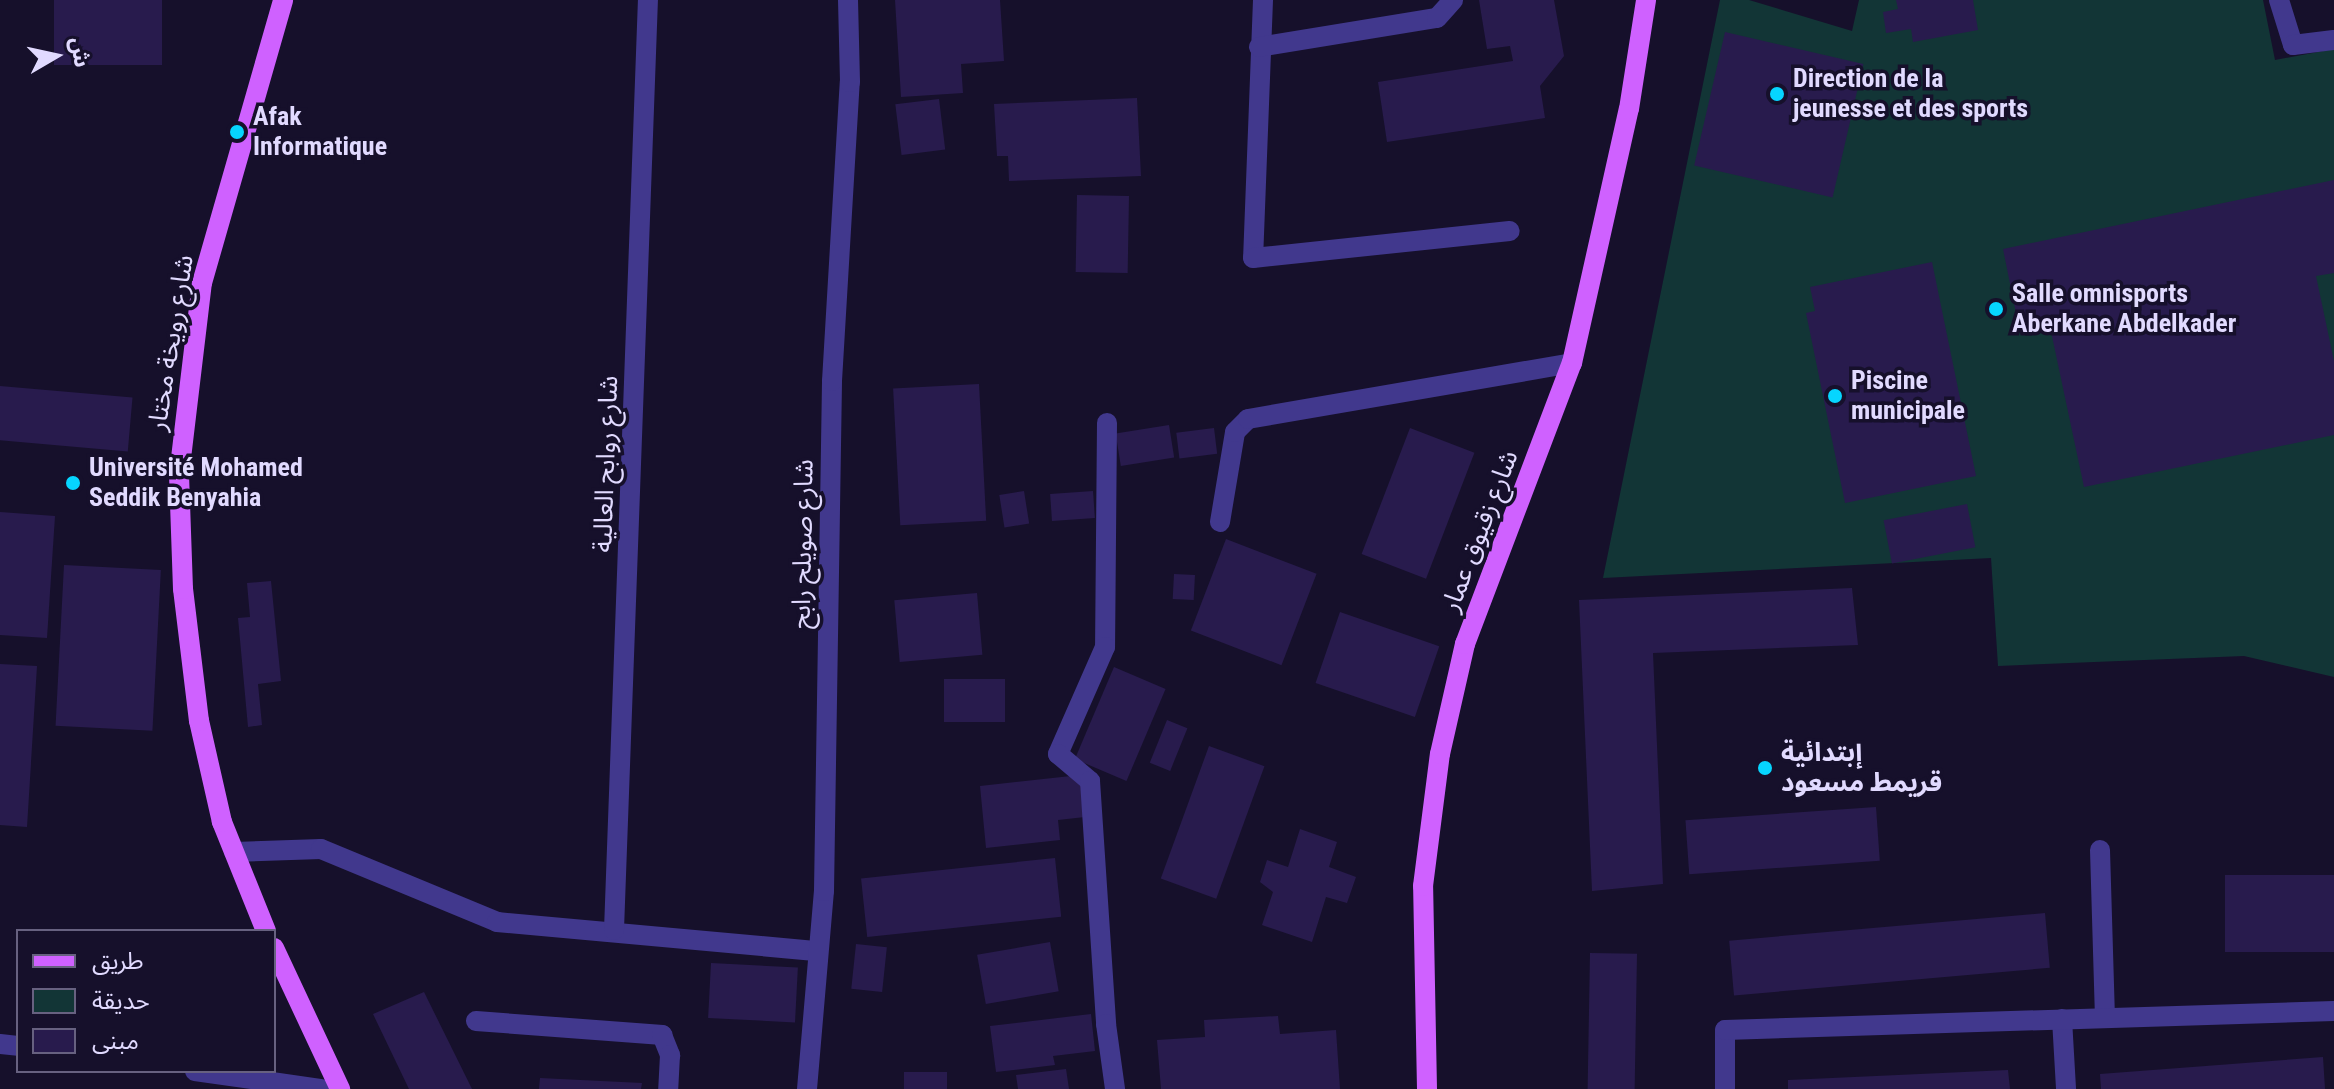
<!DOCTYPE html>
<meta charset="utf-8">
<style>
body{margin:0}
#map{position:relative;width:2334px;height:1089px;overflow:hidden;background:#16102b;font-family:"Roboto Condensed","Noto Sans Arabic",sans-serif}
div>[style]{position:absolute}
[style*='--x']{left:calc(var(--x)*1px);top:calc(var(--y)*1px);width:calc(var(--w)*1px);rotate:calc(var(--a)*1deg)}
.green>*{inset:0;background:#123536}
.building>*{inset:0;background:#281b4d;transform-origin:0 0}
.minor>*{height:20px;margin:-10px;padding:0 10px;transform-origin:10px;border-radius:10px;background:#41388d}
.major>*{height:20px;margin:-10px;padding:0 10px;transform-origin:10px;border-radius:10px;background:#cf61ff}
.dots>*{width:22px;height:22px;translate:-50% -50%;box-sizing:border-box;border:4px solid #16102b;border-radius:50%}
span{translate:-50% -50%;white-space:nowrap;text-align:center;line-height:1.15;-webkit-text-stroke:7px #16102b;paint-order:stroke}
.poi-label{font-size:26px;color:#e1daff;font-weight:700}
.left{translate:0 -50%;text-align:left}
.street-label{font-size:26px;color:#e1daff}
.legend{position:absolute;left:16px;top:929px;width:260px;height:144px;box-sizing:border-box;background:#16102b;border:2px solid #676180;margin:0;padding:10px 14px;list-style:none;font-size:24px;color:#e1daff}
.legend li{display:flex;align-items:center;gap:16px;height:40px}
.legend b{width:40px;border:2px solid #676180}
.north{position:absolute;left:16px;top:16px;width:80px;height:80px;-webkit-text-stroke:6px #16102b;paint-order:stroke;rotate:81deg;font-size:22px;font-weight:700;line-height:32px;text-align:center;color:#e1daff}
.north::after{content:'';display:block;margin:auto;width:28px;height:36px;background:#e1daff;clip-path:polygon(50% 0,100% 100%,50% 72%,0 100%)}
</style>
<div id="map">
<div class="green">
<i style="clip-path:polygon(1720px 0,1749px 0,1852px 31px,1859px 0,2263px 0,2275px 60px,2334px 49px,2334px 677px,2244px 656px,1998px 666px,1991px 558px,1603px 578px)"></i>
</div>
<div class="building">
<i style="left:54px;top:0;width:108px;height:65px"></i>
<i style="clip-path:polygon(895px 0,1000px 0,1004px 61px,961px 64px,963px 93px,901px 97px)"></i>
<i style="clip-path:polygon(1479px 0,1554px 0,1564px 56px,1540px 86px,1545px 118px,1387px 142px,1378px 82px,1513px 61px,1510px 46px,1487px 49px)"></i>
<i style="clip-path:polygon(1896px 0,1973px 0,1978px 30px,1913px 42px,1911px 29px,1886px 33px,1883px 12px,1898px 9px)"></i>
<i style="left:1725px;top:32px;width:142px;height:137px;rotate:13deg"></i>
<i style="clip-path:polygon(1137px 98px,1141px 176px,1009px 181px,1008px 156px,997px 156px,994px 104px)"></i>
<i style="left:939px;top:99px;width:51px;height:44px;rotate:83deg"></i>
<i style="clip-path:polygon(2334px 180px,2334px 273px,2316px 276px,2334px 361px,2334px 435px,2084px 487px,2049px 322px,2019px 328px,2003px 249px)"></i>
<i style="left:1077px;top:195px;width:52px;height:77px;rotate:1deg"></i>
<i style="clip-path:polygon(1932px 262px,1976px 476px,1845px 503px,1806px 313px,1815px 311px,1810px 287px)"></i>
<i style="left:979px;top:384px;width:137px;height:86px;rotate:87deg"></i>
<i style="left:0;top:386px;width:133px;height:54px;rotate:5deg"></i>
<i style="left:1169px;top:425px;width:33px;height:54px;rotate:81deg"></i>
<i style="left:1214px;top:428px;width:26px;height:38px;rotate:83deg"></i>
<i style="left:1410px;top:428px;width:69px;height:135px;rotate:21deg"></i>
<i style="left:1024px;top:491px;width:33px;height:25px;rotate:81deg"></i>
<i style="left:1093px;top:491px;width:27px;height:43px;rotate:86deg"></i>
<i style="left:1967px;top:504px;width:44px;height:85px;rotate:79deg"></i>
<i style="clip-path:polygon(0 512px,55px 516px,47px 638px,0 635px)"></i>
<i style="left:1226px;top:539px;width:97px;height:98px;rotate:21deg"></i>
<i style="left:64px;top:565px;width:97px;height:161px;rotate:3deg"></i>
<i style="left:1174px;top:574px;width:21px;height:25px;rotate:3deg"></i>
<i style="clip-path:polygon(271px 581px,281px 681px,258px 684px,262px 725px,248px 727px,238px 618px,250px 617px,247px 583px)"></i>
<i style="clip-path:polygon(1852px 588px,1858px 645px,1653px 653px,1663px 884px,1592px 891px,1579px 600px)"></i>
<i style="left:977px;top:593px;width:62px;height:83px;rotate:85deg"></i>
<i style="left:1340px;top:612px;width:105px;height:75px;rotate:19deg"></i>
<i style="clip-path:polygon(0 664px,37px 666px,27px 827px,0 825px)"></i>
<i style="left:1114px;top:667px;width:56px;height:100px;rotate:23deg"></i>
<i style="left:944px;top:679px;width:61px;height:43px"></i>
<i style="left:1167px;top:720px;width:22px;height:46px;rotate:22deg"></i>
<i style="left:1209px;top:746px;width:59px;height:141px;rotate:20deg"></i>
<i style="clip-path:polygon(1080px 775px,1085px 817px,1058px 820px,1060px 840px,986px 848px,980px 786px)"></i>
<i style="left:1876px;top:807px;width:54px;height:191px;rotate:86deg"></i>
<i style="clip-path:polygon(1300px 829px,1337px 842px,1329px 867px,1356px 877px,1347px 903px,1326px 897px,1312px 942px,1262px 925px,1273px 892px,1260px 882px,1267px 860px,1288px 867px)"></i>
<i style="left:1055px;top:858px;width:59px;height:195px;rotate:84deg"></i>
<i style="left:2334px;top:875px;width:77px;height:109px;rotate:90deg"></i>
<i style="left:2045px;top:913px;width:55px;height:317px;rotate:85deg"></i>
<i style="left:1050px;top:942px;width:50px;height:74px;rotate:80deg"></i>
<i style="left:856px;top:944px;width:31px;height:45px;rotate:6deg"></i>
<i style="left:1590px;top:953px;width:47px;height:136px;rotate:1deg"></i>
<i style="left:711px;top:963px;width:87px;height:55px;rotate:3deg"></i>
<i style="clip-path:polygon(424px 992px,472px 1089px,409px 1089px,373px 1014px)"></i>
<i style="clip-path:polygon(1091px 1014px,1095px 1051px,1053px 1056px,1055px 1065px,996px 1072px,990px 1026px)"></i>
<i style="clip-path:polygon(1278px 1016px,1280px 1034px,1336px 1030px,1340px 1089px,1161px 1089px,1157px 1040px,1205px 1037px,1204px 1020px)"></i>
<i style="clip-path:polygon(2323px 1057px,2325px 1089px,2101px 1089px,2100px 1074px)"></i>
<i style="clip-path:polygon(1066px 1069px,1069px 1089px,1018px 1089px,1016px 1075px)"></i>
<i style="clip-path:polygon(2008px 1070px,2010px 1089px,1788px 1089px,1788px 1080px)"></i>
<i style="left:904px;top:1072px;width:43px;height:17px"></i>
<i style="clip-path:polygon(540px 1078px,642px 1083px,641px 1089px,539px 1089px)"></i>
</div>
<div class="minor">
<i style="--x:1263;--y:0;--w:258;--a:92.2"></i>
<i style="--x:1253;--y:258;--w:258;--a:-6"></i>
<i style="--x:2279;--y:0;--w:47;--a:72.7"></i>
<i style="--x:2293;--y:45;--w:41;--a:-7"></i>
<i style="--x:1259;--y:47;--w:180;--a:-9.3"></i>
<i style="--x:1437;--y:18;--w:24;--a:-48"></i>
<i style="--x:1107;--y:423;--w:224;--a:90.5"></i>
<i style="--x:1105;--y:647;--w:117;--a:113.7"></i>
<i style="--x:1058;--y:754;--w:42;--a:40.2"></i>
<i style="--x:1090;--y:781;--w:244;--a:86.2"></i>
<i style="--x:1106;--y:1024;--w:66;--a:82.1"></i>
<i style="--x:1220;--y:522;--w:91;--a:-80.5"></i>
<i style="--x:1235;--y:432;--w:18;--a:-45"></i>
<i style="--x:1248;--y:419;--w:329;--a:-9.8"></i>
<i style="--x:2100;--y:850;--w:168;--a:88.3"></i>
<i style="--x:234;--y:852;--w:87;--a:-2"></i>
<i style="--x:321;--y:849;--w:191;--a:22.5"></i>
<i style="--x:497;--y:922;--w:322;--a:5.2"></i>
<i style="--x:614;--y:930;--w:931;--a:-87.91"></i>
<i style="--x:2062;--y:1019;--w:70;--a:86.7"></i>
<i style="--x:476;--y:1021;--w:187;--a:4.3"></i>
<i style="--x:662;--y:1035;--w:22;--a:68"></i>
<i style="--x:670;--y:1055;--w:34;--a:93"></i>
<i style="--x:0;--y:1044;--w:18;--a:6"></i>
<i style="--x:195;--y:1071;--w:128;--a:8.1"></i>
<i style="--x:807;--y:1089;--w:199;--a:-85.1"></i>
<i style="--x:824;--y:891;--w:510;--a:-89.1"></i>
<i style="--x:832;--y:381;--w:300;--a:-86.6"></i>
<i style="--x:850;--y:82;--w:82;--a:-91.4"></i>
<i style="--x:1725;--y:1089;--w:59;--a:-90"></i>
<i style="--x:1725;--y:1030;--w:609;--a:-1.79"></i>
</div>
<div class="major">
<i style="--x:266;--y:931;--w:118;--a:-112"></i>
<i style="--x:222;--y:822;--w:104;--a:-102.8"></i>
<i style="--x:199;--y:721;--w:133;--a:-96.9"></i>
<i style="--x:183;--y:589;--w:114;--a:-92"></i>
<i style="--x:179;--y:475;--w:193;--a:-83.2"></i>
<i style="--x:202;--y:283;--w:294;--a:-74"></i>
<i style="--x:274;--y:948;--w:156;--a:64.9"></i>
<i style="--x:1427;--y:1089;--w:203;--a:-91.1"></i>
<i style="--x:1423;--y:886;--w:133;--a:-82.7"></i>
<i style="--x:1440;--y:754;--w:113;--a:-77.2"></i>
<i style="--x:1465;--y:644;--w:301;--a:-69.2"></i>
<i style="--x:1572;--y:363;--w:260;--a:-77.4"></i>
<i style="--x:1629;--y:109;--w:110;--a:-81.1"></i>
</div>
<div class="dots">
<i style="left:1777px;top:94px;background:#06d5ff"></i>
<i style="left:237px;top:132px;background:#06d5ff"></i>
<i style="left:1996px;top:309px;background:#06d5ff"></i>
<i style="left:1835px;top:396px;background:#06d5ff"></i>
<i style="left:73px;top:483px;background:#06d5ff"></i>
<i style="left:1765px;top:768px;background:#06d5ff"></i>
</div>
<div class="poi-label">
<span class="left" style="left:1793px;top:94px">Direction de la<br>jeunesse et des sports</span>
<span class="left" style="left:253px;top:132px">Afak<br>Informatique</span>
<span class="left" style="left:2012px;top:309px">Salle omnisports<br>Aberkane Abdelkader</span>
<span class="left" style="left:1851px;top:396px">Piscine<br>municipale</span>
<span class="left" style="left:89px;top:483px">Université Mohamed<br>Seddik Benyahia</span>
<span class="left" style="left:1781px;top:768px">إبتدائية<br>قريمط مسعود</span>
</div>
<div class="street-label">
<span style="left:171px;top:343px;rotate:-81deg">شارع رويخة مختار</span>
<span style="left:606px;top:464px;rotate:-88deg">شارع روابح العالية</span>
<span style="left:1480px;top:531px;rotate:-69deg">شارع زقيوق عمار</span>
<span style="left:803px;top:544px;rotate:-89deg">شارع صويلح رابح</span>
</div>
<ul class="legend">
<li><b style="height:10px;background:#cf61ff"></b>طريق</li>
<li><b style="height:22px;background:#123536"></b>حديقة</li>
<li><b style="height:22px;background:#281b4d"></b>مبنى</li>
</ul>
<div class="north">ش</div>
</div>
